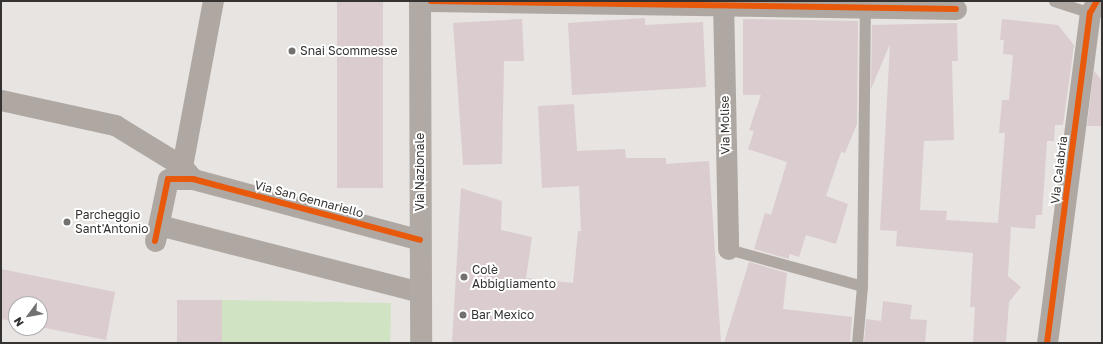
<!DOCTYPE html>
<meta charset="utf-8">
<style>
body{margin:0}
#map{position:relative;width:1103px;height:344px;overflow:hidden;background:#e7e4e2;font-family:"Golos Text",sans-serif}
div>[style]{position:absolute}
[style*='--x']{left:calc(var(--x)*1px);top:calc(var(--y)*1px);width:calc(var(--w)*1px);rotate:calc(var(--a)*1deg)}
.green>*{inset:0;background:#d0e4c3;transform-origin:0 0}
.building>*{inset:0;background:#dbccd0;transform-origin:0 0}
.service>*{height:11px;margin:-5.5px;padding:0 5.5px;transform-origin:5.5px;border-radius:5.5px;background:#afa8a2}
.minor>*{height:21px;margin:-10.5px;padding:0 10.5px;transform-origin:10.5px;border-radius:10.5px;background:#afa8a2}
.primary>*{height:22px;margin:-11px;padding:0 11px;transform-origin:11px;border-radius:11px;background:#b1aaa4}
.cycleway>*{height:6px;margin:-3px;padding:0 3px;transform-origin:3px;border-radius:3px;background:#e8590c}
.dots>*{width:11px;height:11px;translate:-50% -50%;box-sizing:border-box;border:2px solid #fff;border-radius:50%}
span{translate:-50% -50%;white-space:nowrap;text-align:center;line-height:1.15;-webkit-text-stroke:4px #fff;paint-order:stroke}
.poi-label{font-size:12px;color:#353332}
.left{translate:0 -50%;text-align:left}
.street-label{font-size:12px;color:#353332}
.frame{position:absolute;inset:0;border:2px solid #353332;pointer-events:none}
.north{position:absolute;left:8px;top:296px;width:40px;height:40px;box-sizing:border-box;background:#fff;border:1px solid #aeadad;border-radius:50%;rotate:238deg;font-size:11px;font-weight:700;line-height:16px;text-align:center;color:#353332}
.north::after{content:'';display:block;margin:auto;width:14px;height:18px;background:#737170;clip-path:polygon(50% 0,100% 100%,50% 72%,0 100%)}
</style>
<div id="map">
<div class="green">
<i style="left:222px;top:300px;width:169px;height:43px;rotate:1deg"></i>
</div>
<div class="building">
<i style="left:337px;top:1px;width:46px;height:187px"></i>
<i style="clip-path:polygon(645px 18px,645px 25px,703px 22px,706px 87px,572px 95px,568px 23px)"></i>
<i style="clip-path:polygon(522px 19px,524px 61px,504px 61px,502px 164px,463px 165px,453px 23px)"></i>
<i style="clip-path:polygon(743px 19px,858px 21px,857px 124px,845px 153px,841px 152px,826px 196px,848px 204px,836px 244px,806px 235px,799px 257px,789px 254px,789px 259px,754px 249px,765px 213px,771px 215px,787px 162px,748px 149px,754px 131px,749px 130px,761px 95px,743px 95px)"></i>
<i style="clip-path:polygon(1002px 19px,1058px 25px,1074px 45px,1063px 125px,1055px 125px,1054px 141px,1047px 141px,1042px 215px,1036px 215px,1035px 229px,1011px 227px,1008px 276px,1021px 287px,1009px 302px,1006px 343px,973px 343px,975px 307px,970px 307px,973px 253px,896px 246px,897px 231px,880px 230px,890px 44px,871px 89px,872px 25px,957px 23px,958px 61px,952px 61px,954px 140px,924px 141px,920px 210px,947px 211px,946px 220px,998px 223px,1005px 133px,999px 133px,1002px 100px,1009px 100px,1013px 55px,1003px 54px,1004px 40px,1000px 40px)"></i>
<i style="clip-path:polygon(1094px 71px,1102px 81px,1102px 126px,1087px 126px)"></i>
<i style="clip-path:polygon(574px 104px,577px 151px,625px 149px,626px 158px,666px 158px,666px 164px,709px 161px,721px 343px,452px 343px,461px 188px,502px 201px,501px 230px,532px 237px,526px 278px,573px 283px,578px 231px,581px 231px,579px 186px,542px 188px,538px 106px)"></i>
<i style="clip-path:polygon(749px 262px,787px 273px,783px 309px,852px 317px,850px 343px,724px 343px)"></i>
<i style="clip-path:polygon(1px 269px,115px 292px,106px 340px,40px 327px,40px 304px,16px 304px,16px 322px,1px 319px)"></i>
<i style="left:222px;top:300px;width:43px;height:45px;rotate:90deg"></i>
<i style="clip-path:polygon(883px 301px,912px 305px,910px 319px,927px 320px,925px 343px,864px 343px,866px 319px,881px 321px)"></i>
</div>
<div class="service">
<i style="--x:1054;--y:1;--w:38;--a:18"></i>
<i style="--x:728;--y:249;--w:139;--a:15.4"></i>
<i style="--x:862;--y:286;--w:57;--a:95"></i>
<i style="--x:862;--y:286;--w:277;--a:-89.4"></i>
</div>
<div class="minor">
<i style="--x:431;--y:1;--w:525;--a:0.87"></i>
<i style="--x:723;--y:1;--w:248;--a:88.8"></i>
<i style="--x:1;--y:100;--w:117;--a:12.4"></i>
<i style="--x:115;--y:125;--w:79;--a:31.5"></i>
<i style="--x:182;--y:166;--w:17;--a:50"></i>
<i style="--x:182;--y:166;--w:168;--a:-79.4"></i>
<i style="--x:159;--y:225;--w:269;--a:14.4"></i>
<i style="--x:155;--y:241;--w:63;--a:-78.2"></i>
<i style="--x:168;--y:179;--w:25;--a:0"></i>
<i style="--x:193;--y:179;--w:235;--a:15"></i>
<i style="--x:1047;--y:343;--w:333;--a:-82.6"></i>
<i style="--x:1090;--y:13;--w:14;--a:-60"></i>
</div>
<div class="primary">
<i style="--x:420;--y:1;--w:342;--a:89.8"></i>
</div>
<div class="cycleway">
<i style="--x:431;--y:1;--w:525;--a:0.87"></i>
<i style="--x:155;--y:241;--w:63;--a:-78.2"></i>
<i style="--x:168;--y:179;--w:25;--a:0"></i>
<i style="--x:193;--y:179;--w:235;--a:15"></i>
<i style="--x:1047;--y:343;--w:333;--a:-82.6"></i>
<i style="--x:1090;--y:13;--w:14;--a:-60"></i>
</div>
<div class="dots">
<i style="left:292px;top:51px;background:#737170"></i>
<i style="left:67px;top:222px;background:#737170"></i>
<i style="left:464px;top:277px;background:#737170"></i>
<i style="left:463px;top:315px;background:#737170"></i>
</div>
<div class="poi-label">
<span class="left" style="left:300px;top:51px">Snai Scommesse</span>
<span class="left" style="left:75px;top:222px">Parcheggio<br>Sant'Antonio</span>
<span class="left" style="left:472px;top:277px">Colè<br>Abbigliamento</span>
<span class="left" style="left:471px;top:315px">Bar Mexico</span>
</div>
<div class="street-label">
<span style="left:725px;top:125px;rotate:-91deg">Via Molise</span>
<span style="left:1059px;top:170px;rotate:-83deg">Via Calabria</span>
<span style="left:420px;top:172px;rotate:-90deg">Via Nazionale</span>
<span style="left:309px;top:199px;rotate:15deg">Via San Gennariello</span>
</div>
<div class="frame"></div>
<div class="north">N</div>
</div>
